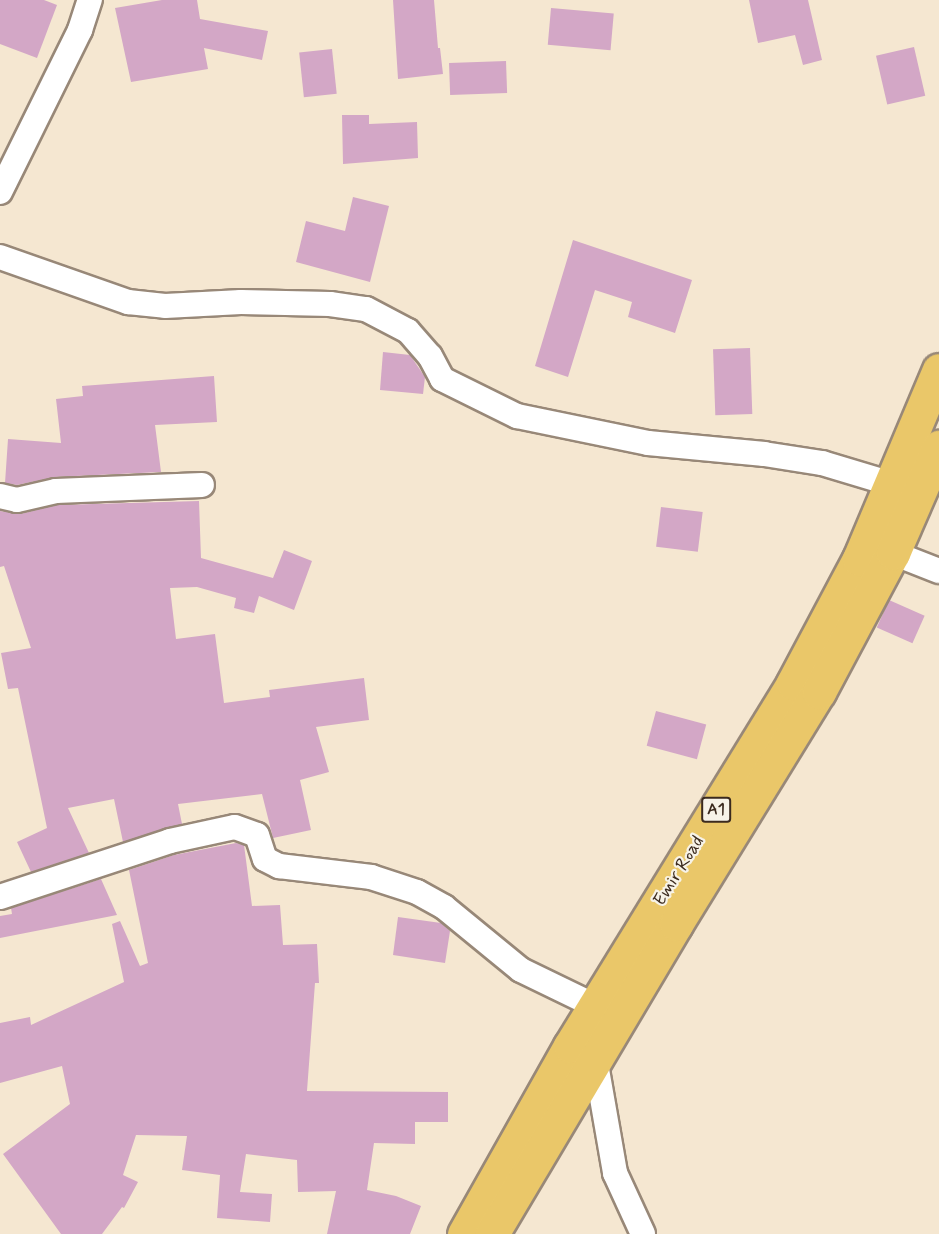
<!DOCTYPE html>
<style>
body{margin:0}
#map{position:relative;width:939px;height:1234px;overflow:hidden;background:#f5e7d1;font-family:Mynerve,sans-serif}
div>[style]{position:absolute}
[style*='--x']{left:calc(var(--x)*1px);top:calc(var(--y)*1px);width:calc(var(--w)*1px);rotate:calc(var(--a)*1deg)}
.building>*{inset:0;background:#d3a7c6;transform-origin:0 0}
.roads{filter:drop-shadow(2px 0 #988878) drop-shadow(-2px 0 #988878) drop-shadow(0 2px #988878) drop-shadow(0 -2px #988878)}
.minor>*{height:24px;margin:-12px;padding:0 12px;transform-origin:12px;border-radius:12px;background:#fff}
.highway>*{height:33px;margin:-16.5px;padding:0 16.5px;transform-origin:16.5px;border-radius:16.5px;background:#eac769}
span{translate:-50% -50%;white-space:nowrap;text-align:center;line-height:1.15;-webkit-text-stroke:4.5px #f7f3e8;paint-order:stroke}
.shield-label span{padding:2px 4px;background:#f7f3e8;border:2px solid;border-radius:4px;-webkit-text-stroke-width:0}
.shield-label{font-size:16px;color:#3b2a1e;font-weight:700}
.street-label{font-size:18px;color:#3b2a1e}
</style>
<div id="map">
<div class="building">
<i style="clip-path:polygon(0 0,44px 0,57px 5px,37px 58px,0 44px)"></i>
<i style="clip-path:polygon(162px 0,197px 0,200px 19px,268px 31px,262px 60px,204px 48px,208px 69px,131px 82px,115px 8px)"></i>
<i style="clip-path:polygon(393px 0,434px 0,438px 48px,440px 48px,443px 74px,398px 79px)"></i>
<i style="clip-path:polygon(749px 0,808px 0,822px 60px,803px 65px,795px 35px,758px 43px)"></i>
<i style="left:551px;top:8px;width:63px;height:37px;rotate:5deg"></i>
<i style="left:914px;top:47px;width:50px;height:39px;rotate:77deg"></i>
<i style="left:332px;top:49px;width:45px;height:33px;rotate:84deg"></i>
<i style="left:506px;top:61px;width:32px;height:57px;rotate:88deg"></i>
<i style="clip-path:polygon(342px 115px,369px 115px,369px 124px,417px 122px,418px 158px,343px 164px)"></i>
<i style="clip-path:polygon(353px 197px,389px 206px,370px 282px,296px 262px,306px 221px,345px 231px)"></i>
<i style="clip-path:polygon(573px 240px,692px 280px,675px 333px,628px 317px,632px 302px,595px 290px,568px 377px,535px 366px)"></i>
<i style="left:750px;top:348px;width:66px;height:37px;rotate:88deg"></i>
<i style="clip-path:polygon(383px 352px,410px 355px,425px 377px,423px 394px,380px 390px)"></i>
<i style="clip-path:polygon(214px 376px,217px 422px,155px 425px,161px 472px,55px 477px,17px 485px,5px 483px,8px 439px,61px 443px,56px 399px,83px 396px,82px 386px)"></i>
<i style="clip-path:polygon(199px 501px,201px 558px,273px 578px,284px 550px,312px 561px,294px 610px,259px 596px,254px 613px,234px 608px,236px 598px,197px 587px,170px 588px,176px 639px,215px 634px,224px 703px,270px 697px,269px 690px,364px 678px,369px 720px,316px 727px,329px 772px,300px 780px,311px 830px,273px 838px,262px 794px,178px 804px,182px 824px,123px 842px,114px 799px,68px 808px,89px 853px,31px 872px,17px 842px,47px 828px,18px 688px,8px 689px,1px 653px,31px 648px,4px 566px,0 567px,0 511px,20px 514px,58px 505px)"></i>
<i style="left:661px;top:507px;width:42px;height:40px;rotate:7deg"></i>
<i style="left:889px;top:600px;width:39px;height:30px;rotate:24deg"></i>
<i style="left:656px;top:711px;width:52px;height:36px;rotate:15deg"></i>
<i style="clip-path:polygon(236px 843px,244px 845px,252px 906px,280px 905px,283px 945px,317px 944px,319px 983px,315px 983px,307px 1091px,448px 1092px,448px 1122px,415px 1122px,415px 1144px,374px 1143px,367px 1190px,396px 1196px,421px 1206px,410px 1234px,327px 1234px,336px 1191px,298px 1192px,297px 1160px,246px 1154px,240px 1192px,272px 1194px,270px 1222px,217px 1218px,220px 1175px,182px 1170px,187px 1136px,136px 1135px,123px 1175px,138px 1182px,124px 1208px,122px 1207px,102px 1234px,61px 1234px,3px 1154px,70px 1104px,62px 1066px,0 1083px,0 1023px,30px 1017px,31px 1025px,124px 982px,112px 924px,120px 921px,140px 966px,148px 963px,129px 870px,174px 855px)"></i>
<i style="clip-path:polygon(101px 879px,117px 915px,0 938px,0 916px,12px 914px,11px 908px)"></i>
<i style="clip-path:polygon(398px 917px,441px 923px,450px 931px,445px 963px,393px 955px)"></i>
</div>
<div class="roads">
<div class="minor">
<i style="--x:0;--y:192;--w:181;--a:-63.7"></i>
<i style="--x:80;--y:30;--w:32;--a:-72"></i>
<i style="--x:0;--y:257;--w:136;--a:19.4"></i>
<i style="--x:128;--y:302;--w:37;--a:6"></i>
<i style="--x:165;--y:306;--w:76;--a:-3"></i>
<i style="--x:241;--y:302;--w:89;--a:1.3"></i>
<i style="--x:330;--y:304;--w:36;--a:8"></i>
<i style="--x:366;--y:309;--w:47;--a:27.6"></i>
<i style="--x:408;--y:331;--w:33;--a:49"></i>
<i style="--x:430;--y:356;--w:26;--a:62"></i>
<i style="--x:442;--y:379;--w:84;--a:26.3"></i>
<i style="--x:517;--y:416;--w:134;--a:11.6"></i>
<i style="--x:648;--y:443;--w:117;--a:5.4"></i>
<i style="--x:764;--y:454;--w:59;--a:8.8"></i>
<i style="--x:822;--y:463;--w:73;--a:16.7"></i>
<i style="--x:0;--y:496;--w:17;--a:13"></i>
<i style="--x:17;--y:500;--w:40;--a:-13"></i>
<i style="--x:56;--y:491;--w:146;--a:-2.4"></i>
<i style="--x:893;--y:553;--w:49;--a:21.4"></i>
<i style="--x:0;--y:897;--w:179;--a:-18.2"></i>
<i style="--x:170;--y:841;--w:66;--a:-12.2"></i>
<i style="--x:235;--y:827;--w:23;--a:20"></i>
<i style="--x:257;--y:835;--w:25;--a:72"></i>
<i style="--x:265;--y:859;--w:16;--a:27"></i>
<i style="--x:279;--y:866;--w:93;--a:6.8"></i>
<i style="--x:371;--y:877;--w:48;--a:18.1"></i>
<i style="--x:417;--y:892;--w:31;--a:29"></i>
<i style="--x:444;--y:907;--w:99;--a:39.3"></i>
<i style="--x:521;--y:970;--w:82;--a:25.9"></i>
<i style="--x:595;--y:1058;--w:117;--a:80.1"></i>
<i style="--x:615;--y:1173;--w:67;--a:65.3"></i>
</div>
<div class="highway">
<i style="--x:464;--y:1234;--w:216;--a:-60.6"></i>
<i style="--x:570;--y:1046;--w:426;--a:-58.4"></i>
<i style="--x:793;--y:683;--w:140;--a:-62"></i>
<i style="--x:859;--y:559;--w:205;--a:-67.1"></i>
<i style="--x:492;--y:1234;--w:360;--a:-59.3"></i>
<i style="--x:676;--y:924;--w:273;--a:-58.4"></i>
<i style="--x:819;--y:692;--w:157;--a:-62"></i>
<i style="--x:893;--y:553;--w:116;--a:-66.5"></i>
</div>
</div>
<div class="shield-label">
<span style="left:716px;top:810px">A1</span>
</div>
<div class="street-label">
<span style="left:679px;top:871px;rotate:-58deg">Emir Road</span>
</div>
</div>
